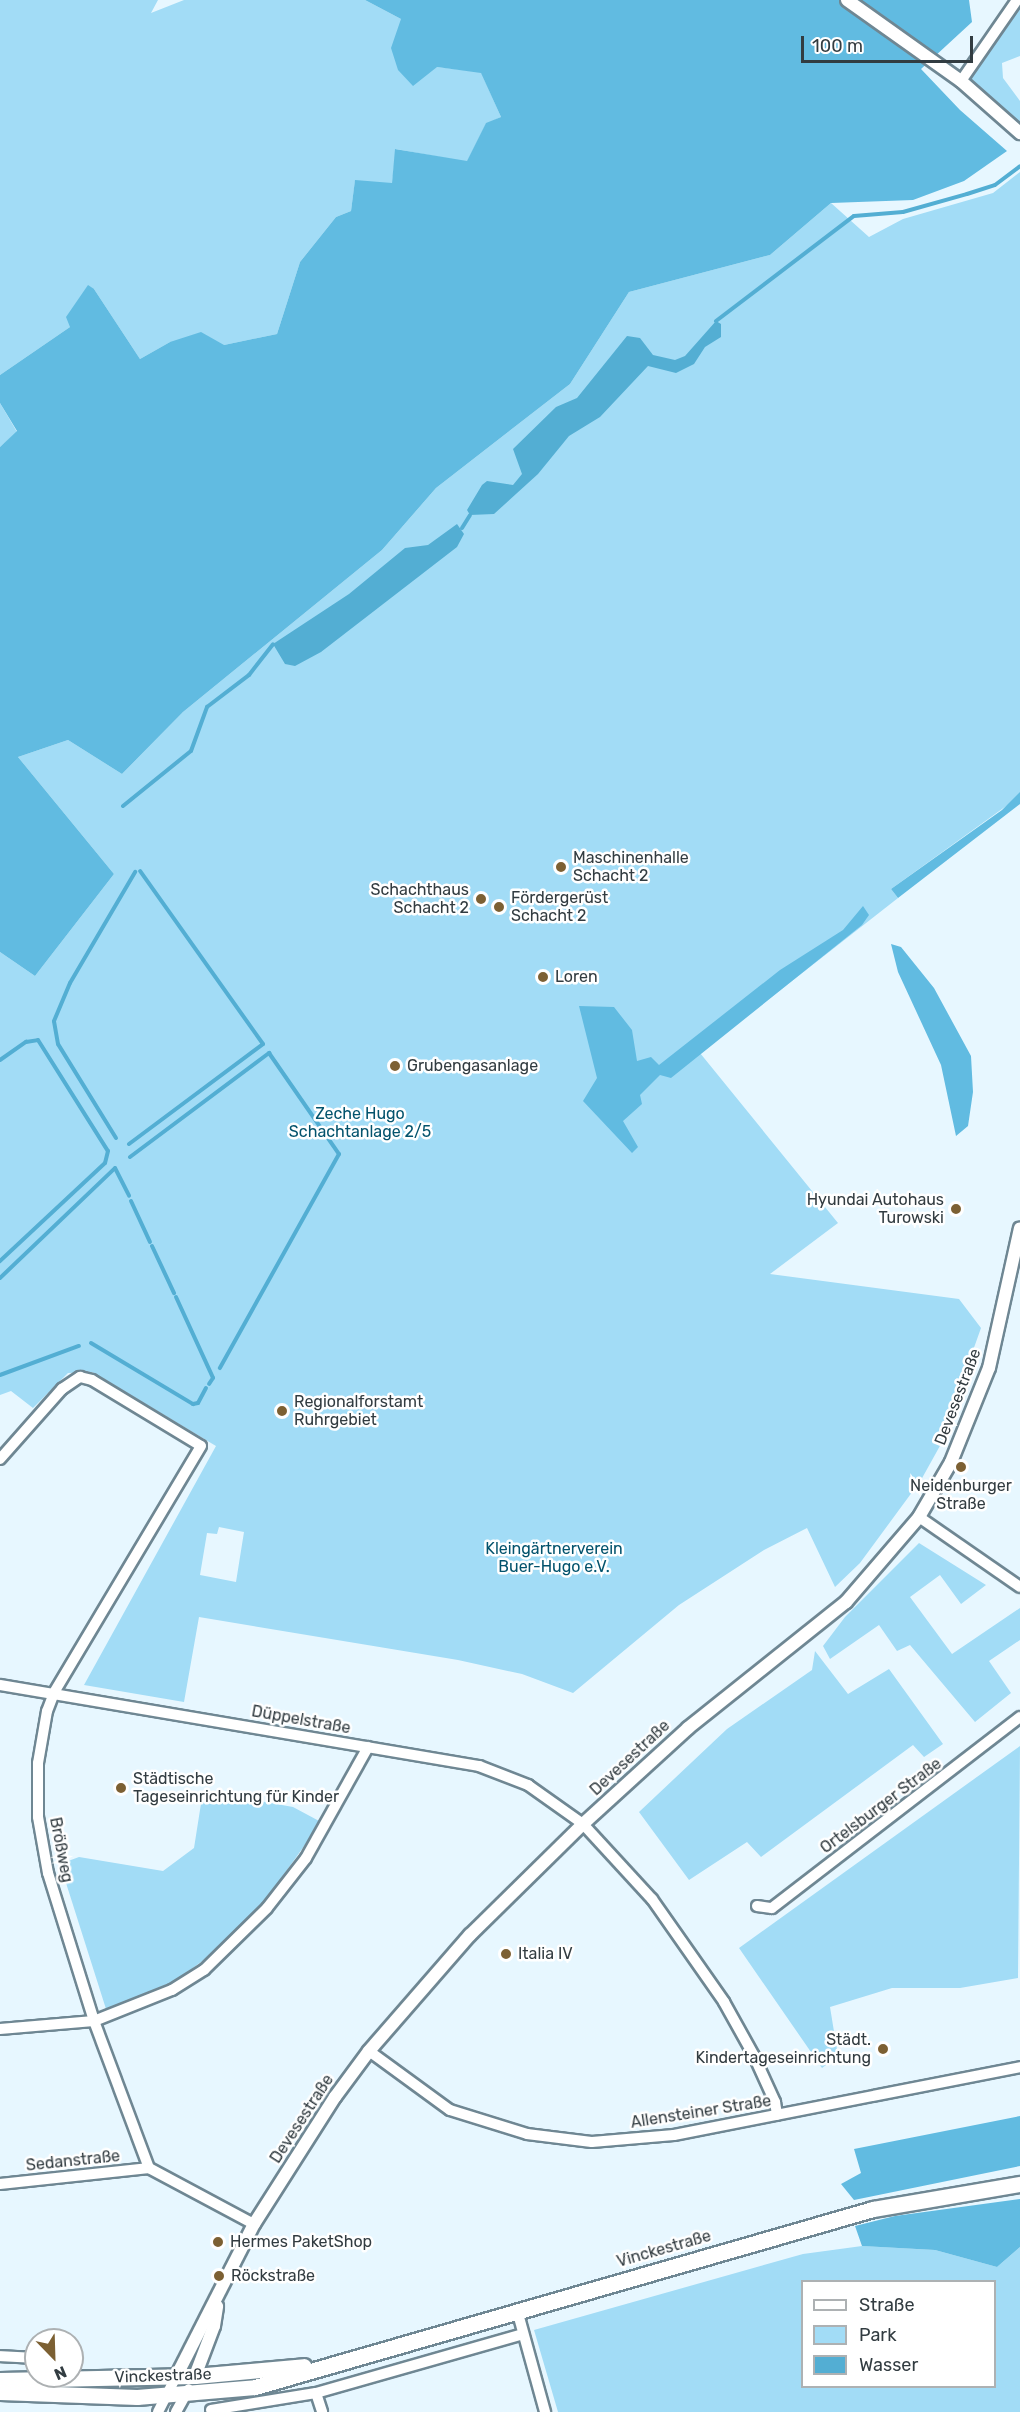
<!DOCTYPE html>
<meta charset="utf-8">
<style>
body{margin:0}
#map{position:relative;width:1020px;height:2412px;overflow:hidden;background:#e7f7ff;font-family:Rubik,sans-serif}
div>[style]{position:absolute}
[style*='--x']{left:calc(var(--x)*1px);top:calc(var(--y)*1px);width:calc(var(--w)*1px);rotate:calc(var(--a)*1deg)}
.green>*{inset:0;background:#a2dcf6}
.forest>*{inset:0;background:#61bbe1}
.water>*{inset:0;background:#53aed3}
.stream>*{height:4px;margin:-2px;padding:0 2px;transform-origin:2px;border-radius:2px;background:#53aed3}
.roads{filter:drop-shadow(2px 0 #6f8793) drop-shadow(-2px 0 #6f8793) drop-shadow(0 2px #6f8793) drop-shadow(0 -2px #6f8793)}
.minor>*{height:10px;margin:-5px;padding:0 5px;transform-origin:5px;border-radius:5px;background:#fff}
.tertiary>*{height:12px;margin:-6px;padding:0 6px;transform-origin:6px;border-radius:6px;background:#fff}
.primary>*{height:15px;margin:-7.5px;padding:0 7.5px;transform-origin:7.5px;border-radius:7.5px;background:#fff}
.dots>*{width:16px;height:16px;translate:-50% -50%;box-sizing:border-box;border:3px solid #fff;border-radius:50%}
span{translate:-50% -50%;white-space:nowrap;text-align:center;line-height:1.15;-webkit-text-stroke:5px #fff;paint-order:stroke}
.poi-label{font-size:16px;color:#323c41}
.left{translate:0 -50%;text-align:left}
.right{translate:-100% -50%;text-align:right}
.park-label{font-size:16px;color:#03536d}
.street-label{font-size:16px;color:#323c41}
.legend{position:absolute;left:801px;top:2280px;width:195px;height:108px;box-sizing:border-box;background:#fff;border:2px solid #adb1b3;margin:0;padding:8px 10px;list-style:none;font-size:18px;color:#323c41}
.legend li{display:flex;align-items:center;gap:12px;height:30px}
.legend b{width:30px;border:2px solid #adb1b3}
.north{position:absolute;left:24px;top:2328px;width:60px;height:60px;box-sizing:border-box;background:#fff;border:2px solid #adb1b3;border-radius:50%;rotate:157deg;font-size:16px;font-weight:700;line-height:24px;text-align:center;color:#323c41}
.north::after{content:'';display:block;margin:auto;width:21px;height:27px;background:#7c6033;clip-path:polygon(50% 0,100% 100%,50% 72%,0 100%)}
.scale{position:absolute;left:801px;top:36px;width:172px;height:27px;box-sizing:border-box;border:3px solid #323c41;border-top:0;padding-left:8px;font-size:18px;line-height:21px;white-space:nowrap;color:#323c41;-webkit-text-stroke:4px #fff;paint-order:stroke}
</style>
<div id="map">
<div class="green">
<i style="clip-path:polygon(0 0,158px 0,151px 13px,184px 0,365px 0,401px 19px,437px 67px,481px 72px,501px 117px,486px 124px,467px 162px,396px 149px,392px 184px,355px 181px,351px 211px,336px 217px,300px 262px,277px 334px,224px 345px,170px 342px,140px 359px,94px 289px,70px 327px,0 375px)"></i>
<i style="clip-path:polygon(1020px 0,1020px 56px,1002px 63px,1003px 78px,1020px 101px,1020px 133px,961px 81px)"></i>
<i style="clip-path:polygon(evenodd,1020px 172px,1020px 796px,891px 889px,898px 898px,700px 1053px,838px 1223px,770px 1274px,959px 1299px,981px 1328px,955px 1401px,959px 1402px,951px 1426px,921px 1480px,860px 1563px,835px 1587px,807px 1528px,764px 1550px,679px 1605px,573px 1693px,522px 1674px,458px 1660px,199px 1617px,184px 1702px,84px 1685px,216px 1446px,92px 1372px,68px 1373px,33px 1408px,11px 1391px,0 1395px,0 952px,35px 976px,114px 874px,18px 757px,68px 740px,122px 774px,183px 712px,382px 550px,436px 488px,570px 384px,629px 292px,770px 255px,831px 203px,869px 237px,903px 219px,993px 193px,1020px 172px,219px 1527px,244px 1532px,236px 1582px,200px 1575px,207px 1533px,217px 1534px,219px 1527px)"></i>
<i style="clip-path:polygon(0 403px,17px 432px,0 447px)"></i>
<i style="clip-path:polygon(919px 1543px,986px 1585px,961px 1604px,940px 1575px,910px 1597px,952px 1654px,1020px 1608px,1020px 1640px,989px 1661px,1011px 1693px,975px 1722px,910px 1645px,897px 1651px,879px 1625px,830px 1659px,823px 1646px,845px 1617px)"></i>
<i style="clip-path:polygon(815px 1651px,848px 1694px,889px 1669px,943px 1744px,924px 1757px,913px 1745px,761px 1857px,747px 1842px,689px 1880px,639px 1812px,727px 1729px,812px 1670px)"></i>
<i style="clip-path:polygon(1020px 1746px,1018px 1978px,960px 1988px,892px 1988px,830px 2007px,838px 2056px,822px 2068px,739px 1948px)"></i>
<i style="clip-path:polygon(203px 1791px,293px 1807px,321px 1822px,268px 1897px,227px 1943px,175px 1981px,106px 2009px,60px 1864px,79px 1857px,163px 1871px,194px 1848px)"></i>
<i style="clip-path:polygon(evenodd,862px 2246px,935px 2250px,997px 2267px,1020px 2247px,1020px 2412px,558px 2412px,534px 2330px,803px 2254px,862px 2246px,802px 2282px,994px 2282px,994px 2386px,802px 2386px,802px 2282px)"></i>
</div>
<div class="forest">
<i style="clip-path:polygon(365px 0,969px 0,972px 22px,921px 69px,960px 110px,1007px 151px,964px 181px,913px 200px,831px 203px,770px 255px,629px 292px,570px 384px,436px 488px,382px 550px,183px 712px,122px 774px,68px 740px,18px 757px,114px 874px,35px 976px,0 952px,0 447px,17px 431px,0 403px,0 375px,70px 327px,66px 317px,88px 285px,94px 289px,140px 359px,170px 342px,201px 332px,224px 345px,277px 334px,300px 262px,336px 217px,351px 211px,355px 180px,392px 183px,395px 149px,467px 161px,486px 123px,501px 117px,481px 73px,437px 67px,413px 86px,398px 70px,391px 48px,401px 19px)"></i>
<i style="clip-path:polygon(1020px 792px,1020px 804px,898px 898px,891px 889px,1002px 810px)"></i>
<i style="clip-path:polygon(863px 906px,869px 915px,862px 925px,671px 1078px,660px 1075px,640px 1095px,642px 1104px,623px 1121px,638px 1147px,632px 1153px,583px 1101px,597px 1078px,579px 1006px,614px 1007px,632px 1030px,637px 1061px,651px 1057px,659px 1065px,780px 970px,843px 930px)"></i>
<i style="clip-path:polygon(891px 944px,901px 947px,934px 988px,971px 1056px,973px 1092px,968px 1126px,956px 1136px,941px 1065px,898px 972px)"></i>
<i style="clip-path:polygon(1020px 2116px,1020px 2166px,854px 2200px,841px 2184px,861px 2173px,854px 2149px)"></i>
<i style="clip-path:polygon(1020px 2199px,1020px 2247px,997px 2267px,935px 2250px,862px 2246px,855px 2226px,895px 2216px)"></i>
</div>
<div class="water">
<i style="clip-path:polygon(716px 321px,721px 324px,721px 337px,705px 347px,694px 364px,676px 373px,648px 366px,600px 417px,569px 436px,538px 474px,494px 514px,470px 515px,467px 510px,482px 485px,487px 481px,513px 485px,522px 474px,513px 449px,556px 407px,577px 398px,627px 336px,640px 338px,653px 355px,675px 360px,685px 356px)"></i>
<i style="clip-path:polygon(457px 524px,464px 534px,457px 547px,321px 652px,295px 666px,285px 664px,273px 644px,349px 594px,405px 548px,428px 545px)"></i>
</div>
<div class="stream">
<i style="--x:716;--y:321;--w:173;--a:-37.3"></i>
<i style="--x:854;--y:216;--w:49;--a:-4.7"></i>
<i style="--x:903;--y:212;--w:66;--a:-15.7"></i>
<i style="--x:967;--y:194;--w:29;--a:-18"></i>
<i style="--x:995;--y:185;--w:31;--a:-37"></i>
<i style="--x:462;--y:528;--w:15;--a:-58"></i>
<i style="--x:123;--y:806;--w:87;--a:-39"></i>
<i style="--x:191;--y:751;--w:47;--a:-70"></i>
<i style="--x:207;--y:707;--w:53;--a:-37.3"></i>
<i style="--x:249;--y:675;--w:39;--a:-52"></i>
<i style="--x:0;--y:1060;--w:32;--a:-35"></i>
<i style="--x:26;--y:1042;--w:12;--a:-9"></i>
<i style="--x:38;--y:1040;--w:131;--a:57.8"></i>
<i style="--x:108;--y:1151;--w:12;--a:104"></i>
<i style="--x:105;--y:1163;--w:144;--a:137"></i>
<i style="--x:116;--y:1138;--w:110;--a:-121.7"></i>
<i style="--x:58;--y:1044;--w:23;--a:-100"></i>
<i style="--x:54;--y:1021;--w:41;--a:-67.2"></i>
<i style="--x:70;--y:983;--w:129;--a:-59.6"></i>
<i style="--x:129;--y:1144;--w:167;--a:-36.7"></i>
<i style="--x:263;--y:1044;--w:212;--a:-125.4"></i>
<i style="--x:130;--y:1157;--w:174;--a:-36.8"></i>
<i style="--x:269;--y:1053;--w:123;--a:55.3"></i>
<i style="--x:339;--y:1154;--w:245;--a:119.1"></i>
<i style="--x:131;--y:1201;--w:45;--a:65.1"></i>
<i style="--x:152;--y:1246;--w:52;--a:64.9"></i>
<i style="--x:0;--y:1278;--w:159;--a:-43.7"></i>
<i style="--x:115;--y:1168;--w:31;--a:63"></i>
<i style="--x:176;--y:1297;--w:89;--a:65.4"></i>
<i style="--x:213;--y:1378;--w:7;--a:124"></i>
<i style="--x:91;--y:1343;--w:119;--a:30.9"></i>
<i style="--x:193;--y:1404;--w:5;--a:-11"></i>
<i style="--x:198;--y:1403;--w:17;--a:-62"></i>
<i style="--x:0;--y:1375;--w:84;--a:-20.2"></i>
</div>
<div class="roads">
<div class="minor">
<i style="--x:961;--y:81;--w:98;--a:-55.3"></i>
<i style="--x:0;--y:1459;--w:94;--a:-48.5"></i>
<i style="--x:62;--y:1389;--w:22;--a:-34"></i>
<i style="--x:80;--y:1377;--w:12;--a:14"></i>
<i style="--x:92;--y:1380;--w:127;--a:31.2"></i>
<i style="--x:201;--y:1446;--w:287;--a:120.8"></i>
<i style="--x:54;--y:1693;--w:19;--a:111"></i>
<i style="--x:47;--y:1711;--w:53;--a:99.8"></i>
<i style="--x:38;--y:1763;--w:54;--a:90"></i>
<i style="--x:38;--y:1817;--w:57;--a:79.9"></i>
<i style="--x:48;--y:1873;--w:155;--a:72.7"></i>
<i style="--x:94;--y:2021;--w:157;--a:69.5"></i>
<i style="--x:149;--y:2168;--w:119;--a:28.1"></i>
<i style="--x:919;--y:1517;--w:123;--a:34.7"></i>
<i style="--x:0;--y:1685;--w:486;--a:9.6"></i>
<i style="--x:479;--y:1766;--w:53;--a:21.2"></i>
<i style="--x:528;--y:1785;--w:67;--a:35.3"></i>
<i style="--x:583;--y:1824;--w:102;--a:47.4"></i>
<i style="--x:652;--y:1899;--w:126;--a:55"></i>
<i style="--x:724;--y:2002;--w:62;--a:60.9"></i>
<i style="--x:754;--y:2056;--w:51;--a:65.5"></i>
<i style="--x:775;--y:2102;--w:13;--a:81"></i>
<i style="--x:757;--y:1906;--w:15;--a:8"></i>
<i style="--x:772;--y:1908;--w:313;--a:-37.6"></i>
<i style="--x:0;--y:2029;--w:94;--a:-4.9"></i>
<i style="--x:94;--y:2021;--w:84;--a:-21.7"></i>
<i style="--x:172;--y:1990;--w:38;--a:-32"></i>
<i style="--x:204;--y:1970;--w:88;--a:-44.5"></i>
<i style="--x:267;--y:1908;--w:63;--a:-52"></i>
<i style="--x:306;--y:1858;--w:127;--a:-60.8"></i>
<i style="--x:369;--y:2051;--w:100;--a:36.1"></i>
<i style="--x:450;--y:2110;--w:81;--a:17.3"></i>
<i style="--x:527;--y:2134;--w:65;--a:7"></i>
<i style="--x:592;--y:2142;--w:82;--a:-4.9"></i>
<i style="--x:674;--y:2135;--w:353;--a:-11.1"></i>
<i style="--x:0;--y:2184;--w:150;--a:-6.1"></i>
<i style="--x:517;--y:2310;--w:106;--a:74.6"></i>
<i style="--x:0;--y:2356;--w:36;--a:3"></i>
<i style="--x:316;--y:2393;--w:20;--a:72"></i>
<i style="--x:211;--y:2410;--w:106;--a:-9.2"></i>
<i style="--x:316;--y:2393;--w:215;--a:-15.9"></i>
<i style="--x:158;--y:2412;--w:39;--a:-63"></i>
<i style="--x:176;--y:2412;--w:26;--a:-61"></i>
</div>
<div class="tertiary">
<i style="--x:847;--y:0;--w:140;--a:35.4"></i>
<i style="--x:961;--y:81;--w:79;--a:41.4"></i>
<i style="--x:195;--y:2376;--w:53;--a:-69.2"></i>
<i style="--x:214;--y:2326;--w:20;--a:-81"></i>
<i style="--x:176;--y:2377;--w:172;--a:-63"></i>
<i style="--x:254;--y:2224;--w:151;--a:-57.5"></i>
<i style="--x:335;--y:2097;--w:57;--a:-53.5"></i>
<i style="--x:369;--y:2051;--w:154;--a:-49"></i>
<i style="--x:470;--y:1935;--w:158;--a:-44.5"></i>
<i style="--x:583;--y:1824;--w:142;--a:-42.4"></i>
<i style="--x:688;--y:1728;--w:202;--a:-38.6"></i>
<i style="--x:846;--y:1602;--w:112;--a:-49.3"></i>
<i style="--x:919;--y:1517;--w:64;--a:-59.8"></i>
<i style="--x:951;--y:1462;--w:101;--a:-68"></i>
<i style="--x:989;--y:1368;--w:143;--a:-77.5"></i>
</div>
<div class="primary">
<i style="--x:0;--y:2380;--w:195;--a:-1.2"></i>
<i style="--x:195;--y:2376;--w:109;--a:-5.2"></i>
<i style="--x:0;--y:2392;--w:137;--a:2.1"></i>
<i style="--x:137;--y:2397;--w:118;--a:-4.8"></i>
<i style="--x:255;--y:2387;--w:643;--a:-16.07"></i>
<i style="--x:873;--y:2209;--w:149;--a:-9.7"></i>
</div>
</div>
<div class="dots">
<i style="left:561px;top:867px;background:#7c6033"></i>
<i style="left:481px;top:899px;background:#7c6033"></i>
<i style="left:499px;top:907px;background:#7c6033"></i>
<i style="left:543px;top:977px;background:#7c6033"></i>
<i style="left:395px;top:1066px;background:#7c6033"></i>
<i style="left:956px;top:1209px;background:#7c6033"></i>
<i style="left:282px;top:1411px;background:#7c6033"></i>
<i style="left:961px;top:1467px;background:#7c6033"></i>
<i style="left:121px;top:1788px;background:#7c6033"></i>
<i style="left:506px;top:1954px;background:#7c6033"></i>
<i style="left:883px;top:2049px;background:#7c6033"></i>
<i style="left:218px;top:2242px;background:#7c6033"></i>
<i style="left:219px;top:2276px;background:#7c6033"></i>
</div>
<div class="poi-label">
<span class="left" style="left:573px;top:867px">Maschinenhalle<br>Schacht 2</span>
<span class="right" style="left:469px;top:899px">Schachthaus<br>Schacht 2</span>
<span class="left" style="left:511px;top:907px">Fördergerüst<br>Schacht 2</span>
<span class="left" style="left:555px;top:977px">Loren</span>
<span class="left" style="left:407px;top:1066px">Grubengasanlage</span>
<span class="right" style="left:944px;top:1209px">Hyundai Autohaus<br>Turowski</span>
<span class="left" style="left:294px;top:1411px">Regionalforstamt<br>Ruhrgebiet</span>
<span style="left:961px;top:1495px">Neidenburger<br>Straße</span>
<span class="left" style="left:133px;top:1788px">Städtische<br>Tageseinrichtung für Kinder</span>
<span class="left" style="left:518px;top:1954px">Italia IV</span>
<span class="right" style="left:871px;top:2049px">Städt.<br>Kindertageseinrichtung</span>
<span class="left" style="left:230px;top:2242px">Hermes PaketShop</span>
<span class="left" style="left:231px;top:2276px">Röckstraße</span>
</div>
<div class="park-label">
<span style="left:360px;top:1123px">Zeche Hugo<br>Schachtanlage 2/5</span>
<span style="left:554px;top:1558px">Kleingärtnerverein<br>Buer-Hugo e.V.</span>
</div>
<div class="street-label">
<span style="left:958px;top:1397px;rotate:-69deg">Devesestraße</span>
<span style="left:301px;top:1720px;rotate:10deg">Düppelstraße</span>
<span style="left:630px;top:1758px;rotate:-43deg">Devesestraße</span>
<span style="left:881px;top:1806px;rotate:-37deg">Ortelsburger Straße</span>
<span style="left:61px;top:1850px;rotate:79deg">Brößweg</span>
<span style="left:701px;top:2112px;rotate:-9deg">Allensteiner Straße</span>
<span style="left:302px;top:2119px;rotate:-57deg">Devesestraße</span>
<span style="left:73px;top:2161px;rotate:-6deg">Sedanstraße</span>
<span style="left:664px;top:2249px;rotate:-16deg">Vinckestraße</span>
<span style="left:163px;top:2376px;rotate:-2deg">Vinckestraße</span>
</div>
<ul class="legend">
<li><b style="height:8px;background:#fff"></b>Straße</li>
<li><b style="height:16px;background:#a2dcf6"></b>Park</li>
<li><b style="height:16px;background:#53aed3"></b>Wasser</li>
</ul>
<div class="north">N</div>
<div class="scale">100 m</div>
</div>
